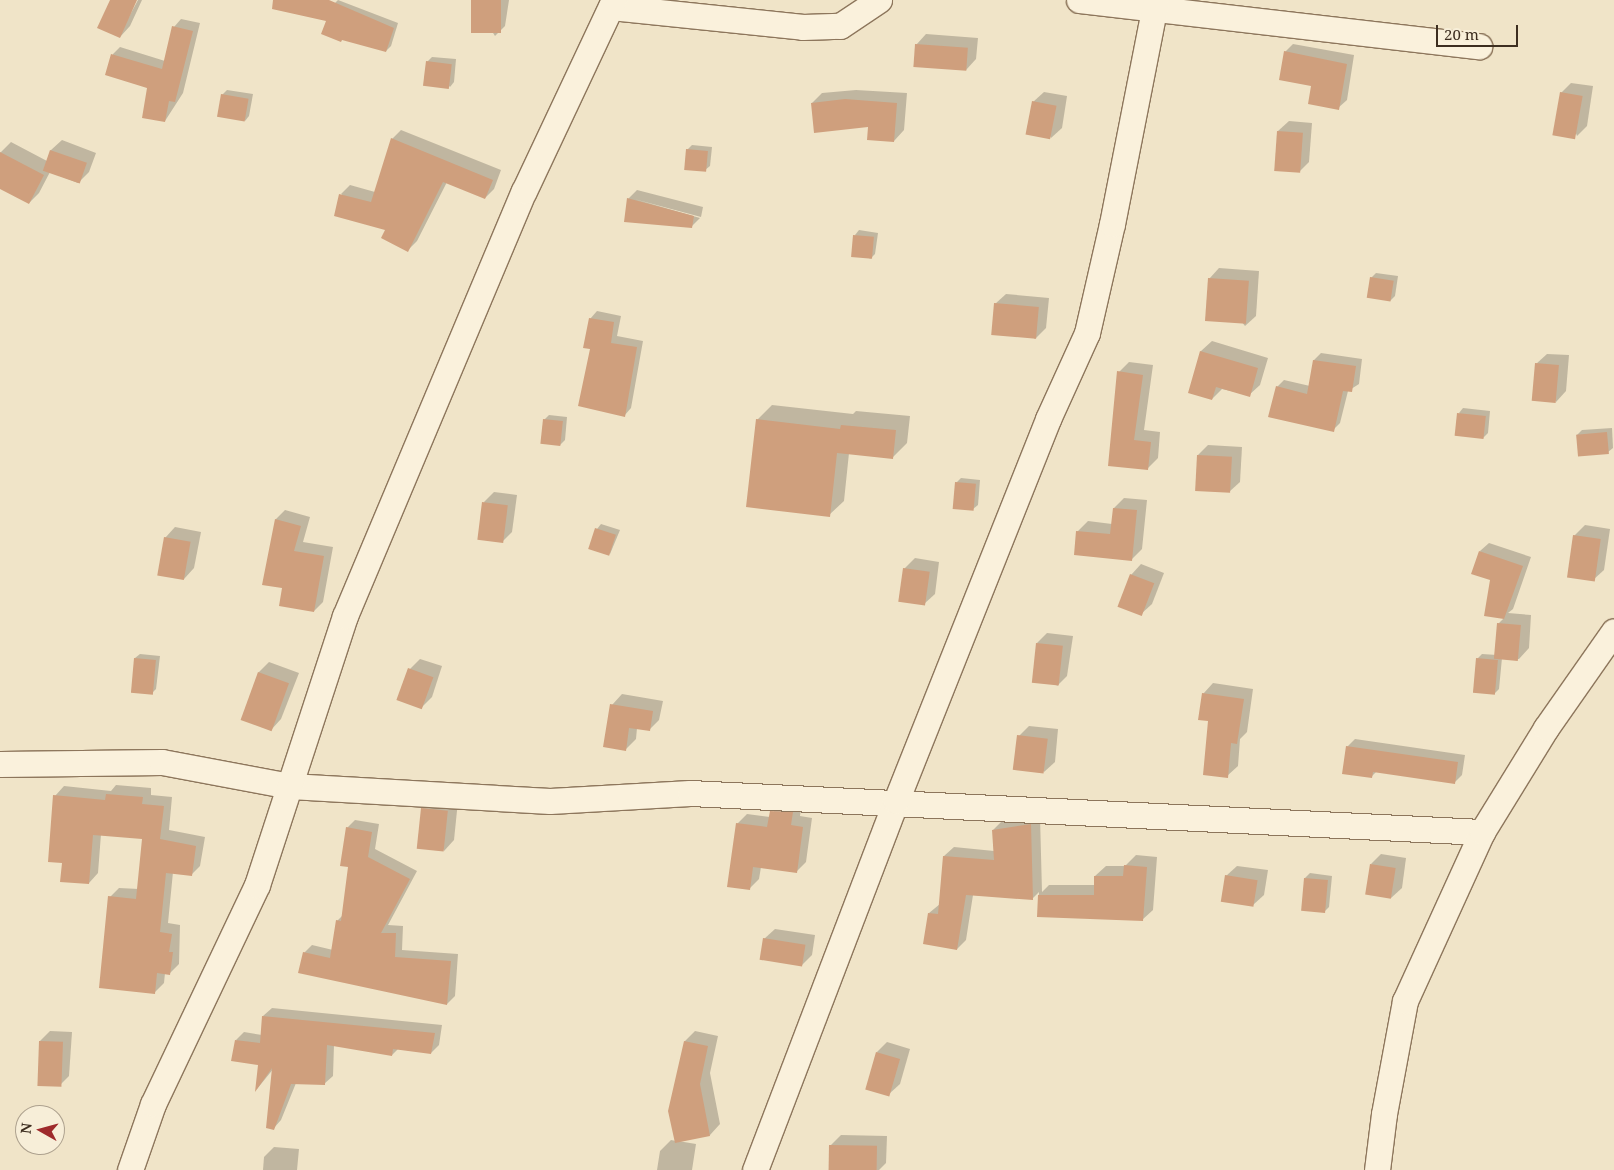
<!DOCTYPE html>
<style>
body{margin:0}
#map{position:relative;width:1614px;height:1170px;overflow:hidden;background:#f0e4c8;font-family:"Noto Serif",serif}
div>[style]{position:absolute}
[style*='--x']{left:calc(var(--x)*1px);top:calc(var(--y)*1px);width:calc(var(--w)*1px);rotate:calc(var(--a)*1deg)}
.shadow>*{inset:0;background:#0003}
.building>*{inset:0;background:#cf9f7d;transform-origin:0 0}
.roads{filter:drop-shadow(1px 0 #8d765c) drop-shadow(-1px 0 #8d765c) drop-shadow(0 1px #8d765c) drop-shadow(0 -1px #8d765c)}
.minor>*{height:25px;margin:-12.5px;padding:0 12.5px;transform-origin:12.5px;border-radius:12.5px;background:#faf1dc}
span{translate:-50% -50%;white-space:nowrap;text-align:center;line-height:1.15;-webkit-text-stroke:4px #f7eed8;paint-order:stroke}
.north{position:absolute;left:15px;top:1105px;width:50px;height:50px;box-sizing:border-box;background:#f7eed8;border:1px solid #ada18e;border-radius:50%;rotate:277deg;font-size:14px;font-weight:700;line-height:20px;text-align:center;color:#3d2e20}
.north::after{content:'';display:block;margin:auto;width:18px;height:22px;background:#9e2a2b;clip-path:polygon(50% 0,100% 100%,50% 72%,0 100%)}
.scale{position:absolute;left:1436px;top:25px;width:82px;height:22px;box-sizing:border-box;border:2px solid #3d2e20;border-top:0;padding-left:6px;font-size:15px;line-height:18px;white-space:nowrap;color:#3d2e20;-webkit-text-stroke:4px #f7eed8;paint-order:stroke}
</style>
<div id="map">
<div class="shadow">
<i style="clip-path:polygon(111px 0,135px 0,124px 26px,138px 0,142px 0,130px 26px,120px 37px)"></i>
<i style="clip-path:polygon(338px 0,398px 23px,391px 46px,386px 51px,335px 3px)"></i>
<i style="clip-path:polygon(472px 0,509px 0,505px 26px,495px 36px)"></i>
<i style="clip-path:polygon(181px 19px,200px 23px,183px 93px,165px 121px,149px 88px,106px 74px,113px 54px,120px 47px,165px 61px,174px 27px)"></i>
<i style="clip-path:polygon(926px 34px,978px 38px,976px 59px,966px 70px,916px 45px)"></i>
<i style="clip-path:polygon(1293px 44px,1354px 55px,1347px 100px,1338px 108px,1312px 85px,1285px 52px)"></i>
<i style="clip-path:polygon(432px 57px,456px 59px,454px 82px,450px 87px,427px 62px)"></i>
<i style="clip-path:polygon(1571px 83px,1593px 86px,1587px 126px,1577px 136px,1561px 93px)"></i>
<i style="clip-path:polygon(227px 90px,253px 94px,249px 116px,245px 121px,222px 95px)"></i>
<i style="clip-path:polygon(856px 90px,907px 93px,904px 130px,894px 141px,870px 125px,812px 103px,822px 93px)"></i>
<i style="clip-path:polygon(1044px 92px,1067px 96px,1062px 128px,1051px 138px,1033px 102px)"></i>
<i style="clip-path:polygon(1289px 121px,1312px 123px,1309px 162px,1299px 172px,1278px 131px)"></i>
<i style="clip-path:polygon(401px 130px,501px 170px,494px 189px,485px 198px,447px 182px,417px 241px,408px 250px,387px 229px,341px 194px,350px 185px,375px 192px,392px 139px)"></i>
<i style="clip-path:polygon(62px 140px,96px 153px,89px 172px,78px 183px,50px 172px,39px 193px,29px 203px,0 188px,0 153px,11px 142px,47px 161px,51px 150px)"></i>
<i style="clip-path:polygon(692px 145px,712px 147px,710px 166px,705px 170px,687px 150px)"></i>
<i style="clip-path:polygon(637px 190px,703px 207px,701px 217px,634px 199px,700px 218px,692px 226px,628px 199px)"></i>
<i style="clip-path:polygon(859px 230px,878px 233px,875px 254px,870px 259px,855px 235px)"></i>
<i style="clip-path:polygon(1219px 268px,1259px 271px,1256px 316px,1245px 326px,1209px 279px)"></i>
<i style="clip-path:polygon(1376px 273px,1398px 276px,1395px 296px,1390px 301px,1371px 278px)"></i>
<i style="clip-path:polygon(1006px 294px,1049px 298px,1046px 328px,1035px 339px,995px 304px)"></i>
<i style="clip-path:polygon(597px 311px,621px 316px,617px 336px,643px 341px,631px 408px,624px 416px,591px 348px,590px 319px)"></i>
<i style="clip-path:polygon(1212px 341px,1268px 358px,1260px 385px,1249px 395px,1222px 389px,1212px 399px,1189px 392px,1201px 351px)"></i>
<i style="clip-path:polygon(1321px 353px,1362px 359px,1359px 384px,1348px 391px,1340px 423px,1333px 430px,1277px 387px,1284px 380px,1310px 386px,1314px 360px)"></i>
<i style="clip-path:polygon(1547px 354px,1569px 355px,1566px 391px,1556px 402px,1536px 364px)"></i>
<i style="clip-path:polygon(1129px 362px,1153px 365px,1144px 430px,1160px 432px,1158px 458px,1147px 469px,1109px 465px,1119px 372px)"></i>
<i style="clip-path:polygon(772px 405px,853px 414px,856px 411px,910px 416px,907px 443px,893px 457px,849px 453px,844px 501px,829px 515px,757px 420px)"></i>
<i style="clip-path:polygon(1463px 408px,1490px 411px,1488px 433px,1483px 438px,1459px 413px)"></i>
<i style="clip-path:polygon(549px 415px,567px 417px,565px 440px,560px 445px,544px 420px)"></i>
<i style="clip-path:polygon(1612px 428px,1613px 448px,1608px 452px,1577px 435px,1582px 430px)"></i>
<i style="clip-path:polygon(1208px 445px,1242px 447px,1240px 482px,1229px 492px,1198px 455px)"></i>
<i style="clip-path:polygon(961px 478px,980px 480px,978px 505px,973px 509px,956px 483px)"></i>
<i style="clip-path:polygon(494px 492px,517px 495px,512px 532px,502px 542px,484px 502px)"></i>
<i style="clip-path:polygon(1124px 498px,1147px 500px,1142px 549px,1131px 560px,1077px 532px,1088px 521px,1112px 524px,1114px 508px)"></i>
<i style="clip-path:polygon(285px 510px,310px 517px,303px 542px,333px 547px,323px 602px,314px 611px,284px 587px,276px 519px)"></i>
<i style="clip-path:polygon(601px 524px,620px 530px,610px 554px,597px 529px)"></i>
<i style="clip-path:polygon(1585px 525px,1610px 529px,1604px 570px,1593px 580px,1574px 536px)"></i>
<i style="clip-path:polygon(175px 527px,201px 532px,194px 568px,184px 579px,165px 538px)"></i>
<i style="clip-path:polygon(1489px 543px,1531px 557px,1513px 609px,1508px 613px,1531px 615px,1529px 648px,1519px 659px,1502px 658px,1499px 689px,1494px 694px,1477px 659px,1482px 654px,1497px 655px,1498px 624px,1504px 618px,1480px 551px)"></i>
<i style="clip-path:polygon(915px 558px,939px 562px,935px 594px,924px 604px,904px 569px)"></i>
<i style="clip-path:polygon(1141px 564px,1164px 573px,1152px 604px,1141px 614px,1131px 575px)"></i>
<i style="clip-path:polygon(1047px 633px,1073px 636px,1067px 676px,1057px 686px,1037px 643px)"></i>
<i style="clip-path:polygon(140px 654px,160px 656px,156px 689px,151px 694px,135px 658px)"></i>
<i style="clip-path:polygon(420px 659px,442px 666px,432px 697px,422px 707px,410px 669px)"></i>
<i style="clip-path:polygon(269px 662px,299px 673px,281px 719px,271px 730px,242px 719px,259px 672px)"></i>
<i style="clip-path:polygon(1213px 683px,1253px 689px,1247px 732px,1240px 739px,1238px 766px,1227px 776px,1203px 694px)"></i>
<i style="clip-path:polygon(622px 694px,663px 701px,659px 720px,649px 730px,637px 728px,636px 739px,625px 750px,612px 705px)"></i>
<i style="clip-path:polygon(1029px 726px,1058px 729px,1055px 762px,1044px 772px,1019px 736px)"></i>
<i style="clip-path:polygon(1355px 739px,1465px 755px,1462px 775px,1454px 783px,1377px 771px,1371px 777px,1347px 747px)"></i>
<i style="clip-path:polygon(116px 785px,151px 788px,151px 795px,172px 797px,169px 830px,205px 837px,200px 866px,191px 875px,173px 872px,168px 923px,180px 925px,179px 964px,170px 973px,165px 973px,164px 983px,155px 992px,110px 897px,119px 888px,139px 889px,144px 838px,101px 834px,98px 873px,89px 883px,64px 862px,55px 796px,64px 786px,111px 791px)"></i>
<i style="clip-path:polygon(432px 799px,458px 801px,454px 840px,444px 851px,422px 809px)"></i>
<i style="clip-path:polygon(781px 802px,802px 803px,800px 816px,812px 818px,806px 862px,796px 872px,761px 867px,759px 879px,749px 889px,737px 824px,747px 814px,770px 817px)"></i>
<i style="clip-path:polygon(1040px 816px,1042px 892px,1049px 885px,1095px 885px,1095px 876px,1106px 866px,1125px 866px,1136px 855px,1157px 857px,1153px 910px,1142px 920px,1038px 916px,1039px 892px,1033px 898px,973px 895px,966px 940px,957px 949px,929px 913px,940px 904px,944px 856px,954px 847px,994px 851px,993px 830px,1002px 821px)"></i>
<i style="clip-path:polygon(355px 820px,379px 824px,375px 849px,417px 871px,388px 925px,403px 926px,402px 950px,458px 954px,455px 996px,447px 1004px,304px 953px,312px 945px,333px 950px,337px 921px,344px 914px,349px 866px,347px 828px)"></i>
<i style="clip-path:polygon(1381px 854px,1406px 858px,1402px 888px,1391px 898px,1371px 864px)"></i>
<i style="clip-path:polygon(1237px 866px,1268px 870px,1264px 895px,1253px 905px,1226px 876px)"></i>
<i style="clip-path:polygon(1310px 873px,1332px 876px,1329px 907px,1324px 912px,1305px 878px)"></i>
<i style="clip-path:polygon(775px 929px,815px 935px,812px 955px,801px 966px,764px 939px)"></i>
<i style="clip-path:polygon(272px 1008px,442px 1025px,439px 1045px,431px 1053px,398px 1049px,392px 1055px,334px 1045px,333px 1076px,324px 1084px,296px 1083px,281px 1120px,273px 1129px,274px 1068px,257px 1089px,259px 1064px,236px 1040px,244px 1032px,262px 1035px,263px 1016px)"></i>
<i style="clip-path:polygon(50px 1031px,72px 1032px,69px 1076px,59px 1086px,40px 1041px)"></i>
<i style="clip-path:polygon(695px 1031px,718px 1036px,710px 1073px,720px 1124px,710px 1135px,678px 1141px,696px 1144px,692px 1170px,657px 1170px,660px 1151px,671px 1140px,676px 1141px,685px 1041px)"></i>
<i style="clip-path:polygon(887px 1042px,910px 1049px,900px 1084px,889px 1094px,877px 1052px)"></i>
<i style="clip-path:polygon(841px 1135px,887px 1136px,886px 1163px,879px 1170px,830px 1170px,831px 1145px)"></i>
<i style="clip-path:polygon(274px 1147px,299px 1149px,297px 1170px,263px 1170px,264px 1157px)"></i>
</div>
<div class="building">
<i style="clip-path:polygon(110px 0,137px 0,120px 38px,97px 28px)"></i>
<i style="clip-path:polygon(273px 0,329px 0,394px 28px,386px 52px,342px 40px,341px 42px,321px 34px,326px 21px,272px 9px)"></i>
<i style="left:471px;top:0;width:30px;height:33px"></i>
<i style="clip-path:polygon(172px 26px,193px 31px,175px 102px,169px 101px,165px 122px,142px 118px,147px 88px,105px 75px,111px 54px,162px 69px)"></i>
<i style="left:915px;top:44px;width:53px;height:23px;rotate:4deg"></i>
<i style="clip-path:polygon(1284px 51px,1347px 64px,1339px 110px,1308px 104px,1311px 86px,1279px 80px)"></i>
<i style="left:426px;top:61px;width:26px;height:25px;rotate:7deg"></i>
<i style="left:1560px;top:92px;width:23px;height:44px;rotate:10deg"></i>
<i style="left:221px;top:94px;width:28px;height:23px;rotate:10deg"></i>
<i style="clip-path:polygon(845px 99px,897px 103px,894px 142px,867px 140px,868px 127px,814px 133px,811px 103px)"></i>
<i style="left:1032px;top:101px;width:25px;height:34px;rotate:11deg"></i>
<i style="left:1277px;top:131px;width:26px;height:40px;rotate:4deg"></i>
<i style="clip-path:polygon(391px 138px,493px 180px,485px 199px,443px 182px,408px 252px,381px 238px,385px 230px,334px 216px,339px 194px,371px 202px)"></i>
<i style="left:686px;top:149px;width:22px;height:21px;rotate:5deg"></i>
<i style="left:50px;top:150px;width:39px;height:22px;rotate:19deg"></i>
<i style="clip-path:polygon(0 152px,44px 175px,29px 204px,0 189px)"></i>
<i style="clip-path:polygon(627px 198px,694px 216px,692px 228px,624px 222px)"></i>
<i style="left:853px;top:235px;width:21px;height:22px;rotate:5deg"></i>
<i style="left:1370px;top:277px;width:24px;height:21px;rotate:9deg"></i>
<i style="left:1208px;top:278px;width:41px;height:43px;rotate:4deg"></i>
<i style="left:994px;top:303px;width:45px;height:32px;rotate:5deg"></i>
<i style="clip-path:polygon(589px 318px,614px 322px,611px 343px,637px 347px,625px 417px,578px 406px,590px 349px,583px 348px)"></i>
<i style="clip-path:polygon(1200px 351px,1258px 368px,1250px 397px,1216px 387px,1212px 400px,1188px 393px)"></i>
<i style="clip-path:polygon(1313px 360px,1356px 366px,1352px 392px,1343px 391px,1334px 432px,1268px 417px,1276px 386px,1307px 394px)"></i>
<i style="left:1535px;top:363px;width:24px;height:38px;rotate:5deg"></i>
<i style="clip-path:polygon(1117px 371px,1143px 375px,1134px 440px,1151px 442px,1148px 470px,1108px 466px)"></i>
<i style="left:1457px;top:413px;width:29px;height:23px;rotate:6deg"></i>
<i style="left:543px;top:419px;width:20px;height:25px;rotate:6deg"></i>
<i style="clip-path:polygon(756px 419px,840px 429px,841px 425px,896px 430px,893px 459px,837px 453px,830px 517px,746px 507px)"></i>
<i style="left:1607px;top:432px;width:22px;height:31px;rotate:85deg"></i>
<i style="left:1197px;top:455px;width:35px;height:36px;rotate:3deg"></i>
<i style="left:955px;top:482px;width:21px;height:27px;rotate:5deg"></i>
<i style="left:482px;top:502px;width:26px;height:38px;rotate:7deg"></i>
<i style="clip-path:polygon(1113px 508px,1137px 510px,1132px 561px,1074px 555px,1076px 531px,1110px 534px)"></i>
<i style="clip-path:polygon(275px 519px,301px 526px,294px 551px,324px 556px,314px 612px,279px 606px,282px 588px,262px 585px)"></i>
<i style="left:595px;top:528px;width:22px;height:22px;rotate:18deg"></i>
<i style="left:1573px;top:535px;width:28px;height:43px;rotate:8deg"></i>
<i style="left:164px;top:537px;width:27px;height:39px;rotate:10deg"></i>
<i style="clip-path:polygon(1479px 551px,1523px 566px,1504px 619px,1484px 616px,1490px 580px,1471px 574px)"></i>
<i style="left:903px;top:568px;width:27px;height:34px;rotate:8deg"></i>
<i style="left:1130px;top:574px;width:26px;height:35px;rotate:21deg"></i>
<i style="left:1497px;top:623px;width:24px;height:36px;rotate:5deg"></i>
<i style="left:1036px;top:643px;width:27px;height:40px;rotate:6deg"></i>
<i style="left:134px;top:658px;width:22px;height:35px;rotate:5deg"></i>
<i style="left:1476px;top:658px;width:22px;height:35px;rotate:5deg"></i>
<i style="left:408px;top:668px;width:27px;height:34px;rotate:20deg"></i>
<i style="left:258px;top:672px;width:33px;height:51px;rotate:20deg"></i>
<i style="clip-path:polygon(1202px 693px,1244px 699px,1237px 744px,1231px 743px,1228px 778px,1203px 775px,1208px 721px,1198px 720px)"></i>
<i style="clip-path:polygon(610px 704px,653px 711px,650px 731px,629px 728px,626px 751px,603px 747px)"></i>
<i style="left:1017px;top:735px;width:31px;height:35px;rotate:7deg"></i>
<i style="clip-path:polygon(1346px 746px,1458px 762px,1455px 784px,1373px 772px,1372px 778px,1342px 774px)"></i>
<i style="clip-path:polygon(106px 794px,143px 797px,142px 804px,164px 806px,160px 839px,196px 846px,192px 876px,166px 873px,160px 932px,172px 934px,169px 952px,173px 952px,170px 975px,157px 973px,155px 994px,99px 988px,108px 896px,136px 899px,142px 839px,93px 835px,89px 884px,60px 882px,62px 863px,48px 862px,53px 795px,105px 800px)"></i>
<i style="left:421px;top:808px;width:27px;height:41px;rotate:6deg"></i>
<i style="clip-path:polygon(770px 811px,793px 812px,791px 825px,803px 827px,797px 873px,753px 867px,750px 890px,727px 887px,736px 823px,767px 827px)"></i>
<i style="clip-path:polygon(1031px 824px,1033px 900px,966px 895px,957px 950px,923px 944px,928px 913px,938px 914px,943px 856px,994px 860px,992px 830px)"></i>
<i style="clip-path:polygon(346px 827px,372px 832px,368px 857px,410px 879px,381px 933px,396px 933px,395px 957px,451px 961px,447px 1005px,298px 973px,303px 952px,330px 958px,336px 920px,341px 921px,348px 867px,340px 866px)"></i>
<i style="left:1370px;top:864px;width:26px;height:31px;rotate:9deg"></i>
<i style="clip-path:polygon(1124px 865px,1147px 867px,1143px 921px,1037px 917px,1038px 895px,1094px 895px,1094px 876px,1123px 876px)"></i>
<i style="left:1225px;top:875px;width:33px;height:27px;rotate:9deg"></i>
<i style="left:1304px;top:878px;width:24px;height:33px;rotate:5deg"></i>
<i style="left:763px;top:938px;width:43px;height:22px;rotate:9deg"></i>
<i style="clip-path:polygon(262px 1016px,435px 1033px,431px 1054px,393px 1049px,392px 1056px,327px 1045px,325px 1085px,291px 1084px,274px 1130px,266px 1128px,272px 1068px,255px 1092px,258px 1065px,231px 1061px,235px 1040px,260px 1043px)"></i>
<i style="left:39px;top:1041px;width:24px;height:45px;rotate:2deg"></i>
<i style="clip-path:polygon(684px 1041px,708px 1046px,700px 1084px,710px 1136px,675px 1143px,668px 1111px)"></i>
<i style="left:876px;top:1052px;width:25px;height:39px;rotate:16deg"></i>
<i style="left:829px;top:1145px;width:48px;height:25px;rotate:1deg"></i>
</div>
<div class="roads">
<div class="minor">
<i style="--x:1079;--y:0;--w:403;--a:6.6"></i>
<i style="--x:611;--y:7;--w:193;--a:5.9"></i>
<i style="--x:803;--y:27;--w:37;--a:-2"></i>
<i style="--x:840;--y:26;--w:47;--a:-33.7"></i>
<i style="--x:0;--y:764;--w:162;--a:-0.7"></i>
<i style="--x:162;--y:762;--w:130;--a:10.6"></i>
<i style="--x:290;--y:786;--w:260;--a:3.3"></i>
<i style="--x:550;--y:801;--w:140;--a:-3.3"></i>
<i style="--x:690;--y:793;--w:793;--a:2.82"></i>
<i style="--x:130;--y:1170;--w:70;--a:-70.8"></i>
<i style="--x:153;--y:1104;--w:242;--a:-64.6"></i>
<i style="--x:257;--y:885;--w:283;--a:-71.9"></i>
<i style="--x:345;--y:616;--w:461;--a:-67.2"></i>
<i style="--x:524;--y:191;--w:211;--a:-64.8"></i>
<i style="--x:755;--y:1170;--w:395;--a:-69.1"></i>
<i style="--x:896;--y:801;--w:411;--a:-68.3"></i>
<i style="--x:1048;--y:419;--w:94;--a:-65.6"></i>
<i style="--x:1087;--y:333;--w:112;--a:-77.1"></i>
<i style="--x:1112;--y:224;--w:228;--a:-78.9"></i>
<i style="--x:1377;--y:1170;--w:56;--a:-82.9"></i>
<i style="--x:1384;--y:1114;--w:115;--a:-79.5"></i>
<i style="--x:1405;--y:1001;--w:186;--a:-65.5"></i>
<i style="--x:1482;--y:832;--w:122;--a:-58.4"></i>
<i style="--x:1546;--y:728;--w:118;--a:-55"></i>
</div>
</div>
<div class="north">N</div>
<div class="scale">20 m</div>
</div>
